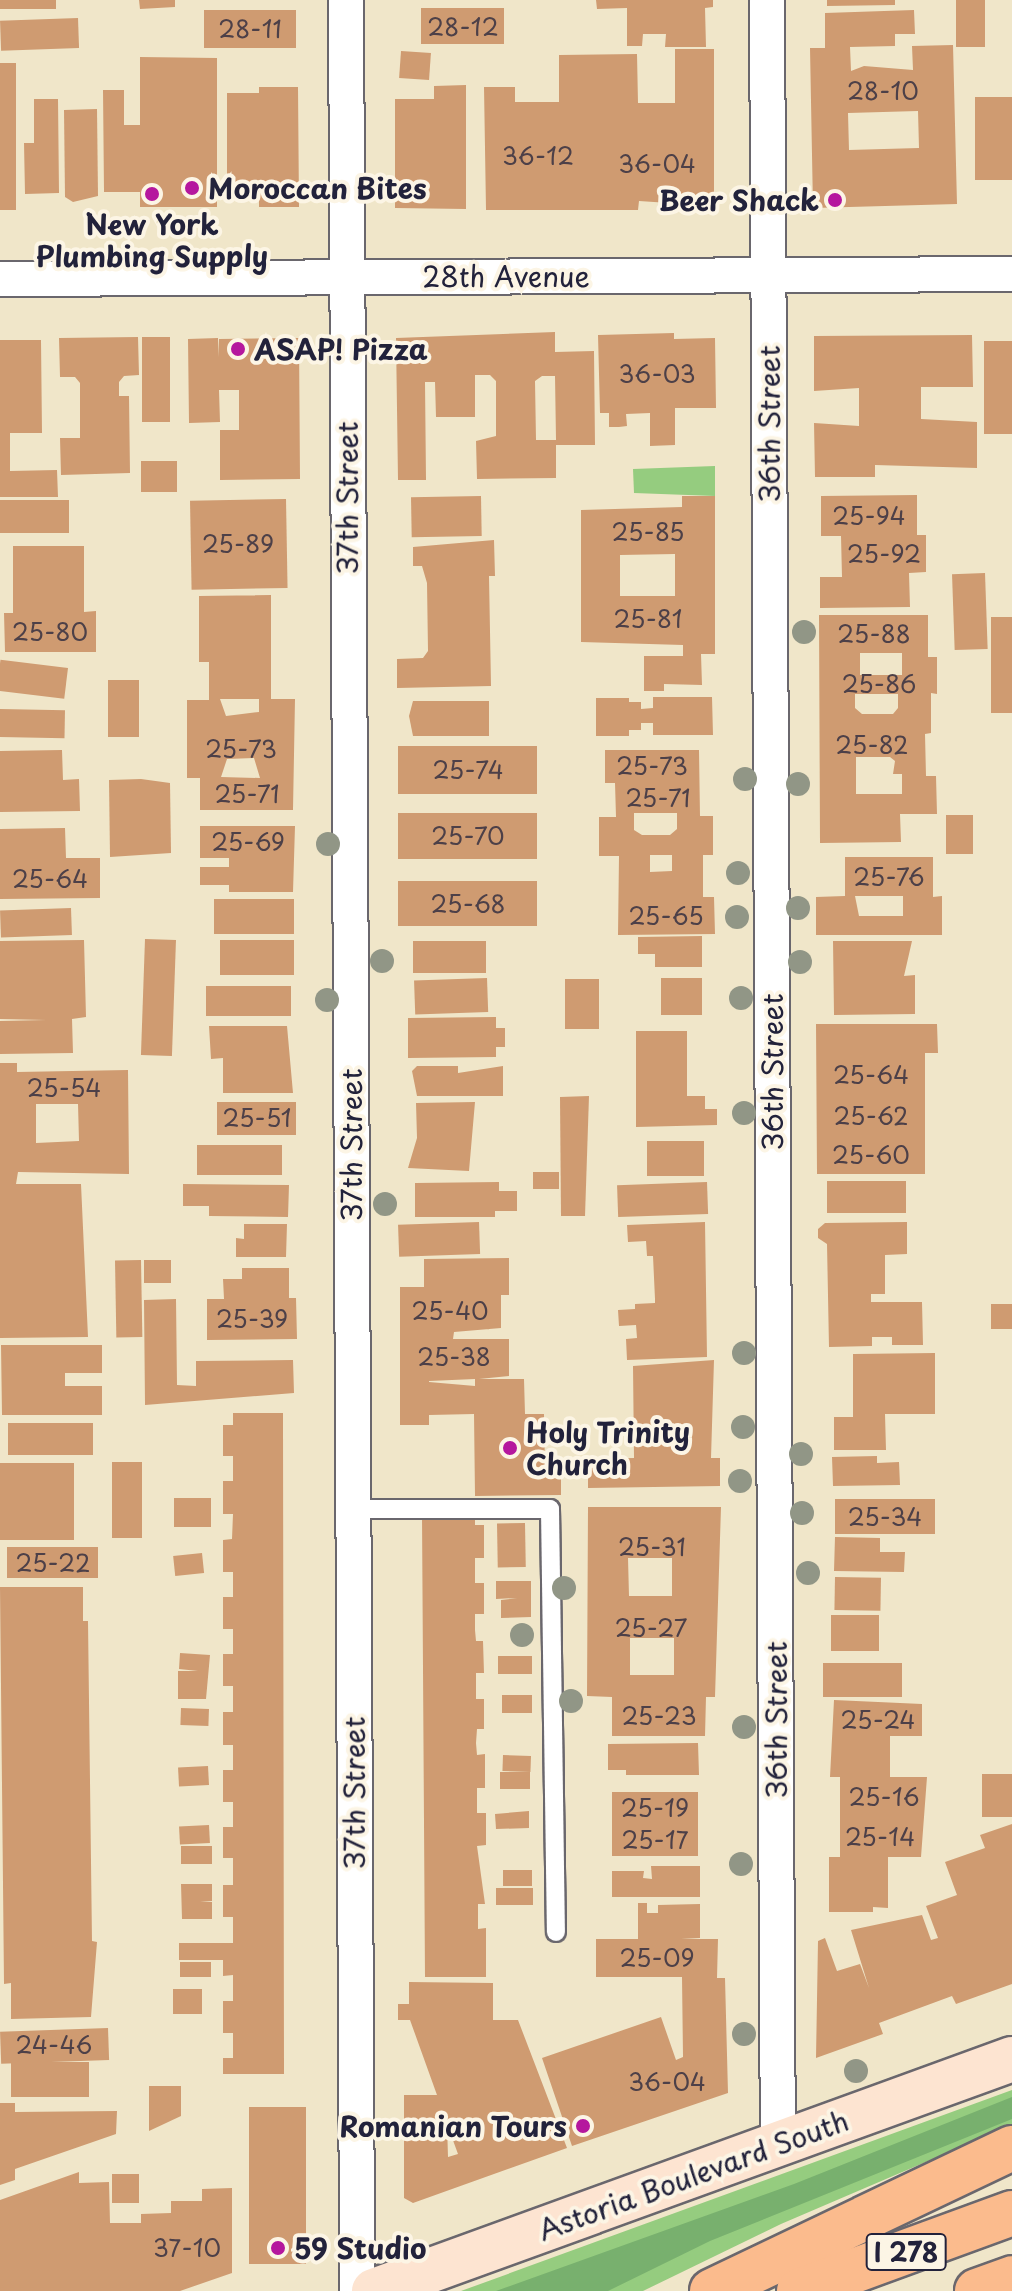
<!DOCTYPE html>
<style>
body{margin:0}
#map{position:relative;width:1012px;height:2291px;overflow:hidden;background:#f0e6c9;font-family:"Playpen Sans",sans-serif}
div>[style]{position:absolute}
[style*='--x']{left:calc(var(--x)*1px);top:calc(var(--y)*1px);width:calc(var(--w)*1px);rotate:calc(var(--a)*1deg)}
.green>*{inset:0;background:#95cc7f}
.forest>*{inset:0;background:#78b06e}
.building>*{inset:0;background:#cf9b71;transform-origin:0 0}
.roads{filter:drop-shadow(2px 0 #6a676d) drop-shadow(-2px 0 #6a676d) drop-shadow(0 2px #6a676d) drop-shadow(0 -2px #6a676d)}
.lane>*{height:18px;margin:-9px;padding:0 9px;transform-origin:9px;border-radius:9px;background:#fff}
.street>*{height:34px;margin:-17px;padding:0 17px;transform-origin:17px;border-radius:17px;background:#fff}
.secondary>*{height:44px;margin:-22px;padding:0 22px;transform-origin:22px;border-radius:22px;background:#fde4d1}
.highway>*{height:44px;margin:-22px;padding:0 22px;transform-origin:22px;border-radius:22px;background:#fbbb8d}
.trees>*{width:24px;height:24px;margin:-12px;border-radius:50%;background:#919686}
.dots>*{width:22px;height:22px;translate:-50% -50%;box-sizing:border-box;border:4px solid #fcf5e5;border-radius:50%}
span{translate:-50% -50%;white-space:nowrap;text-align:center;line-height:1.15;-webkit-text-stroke:8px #fcf5e5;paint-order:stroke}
.number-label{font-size:24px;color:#4d4048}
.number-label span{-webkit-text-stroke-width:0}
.shield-label span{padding:2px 6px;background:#fcf5e5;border:2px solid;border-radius:6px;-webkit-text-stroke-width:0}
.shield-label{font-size:26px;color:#22223b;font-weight:700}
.poi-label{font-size:28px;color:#22223b;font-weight:700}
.left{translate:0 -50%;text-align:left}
.right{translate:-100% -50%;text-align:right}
.street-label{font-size:28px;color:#22223b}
</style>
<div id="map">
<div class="green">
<i style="clip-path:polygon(715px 466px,715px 496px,634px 493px,633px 469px)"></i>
<i style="clip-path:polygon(1012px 2090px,1012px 2125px,781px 2224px,643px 2291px,461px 2291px)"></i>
</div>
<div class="forest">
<i style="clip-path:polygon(1012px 2097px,1012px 2119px,710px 2241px,608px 2291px,496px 2291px,794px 2184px)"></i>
</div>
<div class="building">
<i style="left:0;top:0;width:56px;height:9px"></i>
<i style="clip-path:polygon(139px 0,175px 0,175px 7px,140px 9px)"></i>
<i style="clip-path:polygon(596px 0,713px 0,713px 7px,705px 8px,706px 47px,665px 47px,666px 34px,643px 34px,642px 46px,627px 46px,627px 8px,597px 9px)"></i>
<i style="clip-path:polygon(827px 0,895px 0,895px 5px,827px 6px)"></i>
<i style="left:956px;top:0;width:29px;height:47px"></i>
<i style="left:504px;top:8px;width:36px;height:83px;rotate:90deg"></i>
<i style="left:204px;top:10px;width:92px;height:38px"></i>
<i style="clip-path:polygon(evenodd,914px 10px,915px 34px,895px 34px,895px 46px,850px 47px,851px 71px,864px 66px,913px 70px,912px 46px,953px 45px,957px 204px,813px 208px,810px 48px,825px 48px,825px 13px,914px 10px,918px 111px,919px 148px,849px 150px,848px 113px,918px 111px)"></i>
<i style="left:78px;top:18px;width:30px;height:78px;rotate:88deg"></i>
<i style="clip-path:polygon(675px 49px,714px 49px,714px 206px,639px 201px,638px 210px,486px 210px,484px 87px,515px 87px,515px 102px,559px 102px,559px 55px,637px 54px,638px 103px,675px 103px)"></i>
<i style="left:401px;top:51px;width:30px;height:27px;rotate:4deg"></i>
<i style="clip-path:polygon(140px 57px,217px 58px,217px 207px,140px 207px,140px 192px,104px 192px,103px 90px,124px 90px,124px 125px,140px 125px)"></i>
<i style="left:0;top:63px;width:16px;height:147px"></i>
<i style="clip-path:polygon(466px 85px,466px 209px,395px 208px,395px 99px,434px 99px,434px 86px)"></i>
<i style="clip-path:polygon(259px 87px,298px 87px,299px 207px,259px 207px,259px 193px,227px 193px,227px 93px,259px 93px)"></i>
<i style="left:975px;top:97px;width:37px;height:83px"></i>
<i style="clip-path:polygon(34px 99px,58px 99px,59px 193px,25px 194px,24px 143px,34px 143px)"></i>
<i style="clip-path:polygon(97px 109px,98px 196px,73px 202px,65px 197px,64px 110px)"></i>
<i style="clip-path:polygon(evenodd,555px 332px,555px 352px,594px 351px,595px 445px,556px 445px,556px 478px,477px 479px,476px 441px,496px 436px,496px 381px,490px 375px,475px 375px,475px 417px,436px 417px,435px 382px,425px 382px,426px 480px,398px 480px,396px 338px,555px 332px,542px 376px,555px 376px,556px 440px,536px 440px,535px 381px,542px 376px)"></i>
<i style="clip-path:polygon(674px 333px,674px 339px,715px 338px,716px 408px,675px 408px,675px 445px,650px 446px,650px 413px,626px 414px,627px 426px,619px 427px,609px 427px,609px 413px,600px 413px,598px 335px)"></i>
<i style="clip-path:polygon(972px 335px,973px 387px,921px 387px,921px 419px,977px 422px,977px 468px,875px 465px,875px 477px,815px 477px,814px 423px,859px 426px,859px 388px,814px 391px,814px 336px)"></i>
<i style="clip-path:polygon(138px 337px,139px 375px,124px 376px,119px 382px,119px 396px,129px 396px,130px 473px,61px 475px,60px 438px,80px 438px,80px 383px,75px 377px,60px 377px,59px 338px)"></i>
<i style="left:142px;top:337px;width:28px;height:85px"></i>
<i style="clip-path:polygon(218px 338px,218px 357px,219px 339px,299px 338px,300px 479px,220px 480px,220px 430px,239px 430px,239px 390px,219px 390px,220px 422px,189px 423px,188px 339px)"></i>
<i style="clip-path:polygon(0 340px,41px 340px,42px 433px,10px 433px,10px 471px,57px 470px,58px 497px,0 497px)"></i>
<i style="left:1012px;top:341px;width:93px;height:28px;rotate:90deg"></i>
<i style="left:141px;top:461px;width:36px;height:31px"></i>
<i style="clip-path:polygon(917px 495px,917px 535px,926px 535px,926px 572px,909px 573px,910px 607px,820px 608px,820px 577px,842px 577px,841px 536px,821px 536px,821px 496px)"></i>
<i style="left:481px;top:496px;width:40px;height:70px;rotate:89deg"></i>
<i style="clip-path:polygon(evenodd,682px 496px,715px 496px,715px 654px,701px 654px,702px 685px,664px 684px,664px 691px,644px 691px,644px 656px,683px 656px,683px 645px,581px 642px,581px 510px,682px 507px,682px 496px,675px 554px,675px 596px,620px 596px,620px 555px,675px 554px)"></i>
<i style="left:286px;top:499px;width:89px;height:96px;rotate:89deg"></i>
<i style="left:69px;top:500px;width:33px;height:69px;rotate:90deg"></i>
<i style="clip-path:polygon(494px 540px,495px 576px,489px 576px,491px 686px,397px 688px,397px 659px,423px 658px,428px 651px,427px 583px,422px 566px,413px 566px,413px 547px)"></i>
<i style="clip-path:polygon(13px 546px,84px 546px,84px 612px,96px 611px,96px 652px,5px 652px,4px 613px,13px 613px)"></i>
<i style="left:985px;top:573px;width:76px;height:33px;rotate:88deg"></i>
<i style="clip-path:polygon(evenodd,271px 595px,271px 699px,295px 699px,293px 810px,200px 810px,200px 778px,187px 778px,187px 700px,209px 700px,209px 662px,199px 662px,199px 596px,271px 595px,220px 699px,259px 699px,259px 712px,226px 716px,220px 699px,271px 595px,254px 758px,260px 778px,221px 777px,227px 759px,254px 758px)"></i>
<i style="clip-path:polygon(evenodd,819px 615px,928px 615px,928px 657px,937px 657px,937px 694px,931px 693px,931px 733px,925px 734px,926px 776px,936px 776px,937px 814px,900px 814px,901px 842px,820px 843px,819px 615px,860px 653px,902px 653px,902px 675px,860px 675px,860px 653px,819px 615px,855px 694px,898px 694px,898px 708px,893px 714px,862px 714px,855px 708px,855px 694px,819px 615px,856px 757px,890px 757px,895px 761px,893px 774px,902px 774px,902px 794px,856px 794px,856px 757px)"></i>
<i style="left:991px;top:617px;width:21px;height:96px"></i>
<i style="left:68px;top:668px;width:31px;height:68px;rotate:97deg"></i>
<i style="left:108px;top:680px;width:31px;height:57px"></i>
<i style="clip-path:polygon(653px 697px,712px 697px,713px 735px,653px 735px,653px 723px,641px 723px,641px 730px,629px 730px,629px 736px,596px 736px,596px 698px,629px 698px,629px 702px,641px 702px,641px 709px,653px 708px)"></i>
<i style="clip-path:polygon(413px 701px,489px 701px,489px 736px,413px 736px,409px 716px)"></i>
<i style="left:0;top:709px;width:65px;height:28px;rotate:1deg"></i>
<i style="left:398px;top:746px;width:139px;height:48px"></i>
<i style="clip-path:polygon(62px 750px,63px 780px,79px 779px,80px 811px,0 812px,0 751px)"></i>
<i style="clip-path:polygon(evenodd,605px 750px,699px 750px,700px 816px,713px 816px,713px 855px,703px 855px,703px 897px,714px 897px,715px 934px,618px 935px,619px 856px,599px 856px,599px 817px,616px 817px,615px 783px,605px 783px,605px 750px,634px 813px,677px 813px,677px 829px,670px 835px,642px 835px,634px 830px,634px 813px,605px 750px,650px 855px,672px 855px,672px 871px,650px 872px,650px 855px)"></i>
<i style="clip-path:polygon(141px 779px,170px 783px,171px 853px,110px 857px,109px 780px)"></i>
<i style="left:537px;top:813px;width:46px;height:139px;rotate:90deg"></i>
<i style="left:946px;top:815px;width:27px;height:39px"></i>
<i style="clip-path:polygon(200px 826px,295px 826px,293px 892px,229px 892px,229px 885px,200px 885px,200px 867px,229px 867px,229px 858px,200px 858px)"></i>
<i style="clip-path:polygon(65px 828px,66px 858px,100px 858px,100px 898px,0 899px,0 829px)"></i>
<i style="clip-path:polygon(evenodd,845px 857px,933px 857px,933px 897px,942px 896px,942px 935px,816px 935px,816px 897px,845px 896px,845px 857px,855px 896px,903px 896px,903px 916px,859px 916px,855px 896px)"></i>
<i style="left:537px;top:881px;width:45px;height:139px;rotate:90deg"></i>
<i style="left:214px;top:899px;width:80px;height:35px"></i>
<i style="left:71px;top:908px;width:27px;height:71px;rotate:88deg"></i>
<i style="clip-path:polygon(702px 936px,702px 967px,655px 967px,655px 954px,638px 954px,638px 937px)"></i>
<i style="left:145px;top:939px;width:31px;height:116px;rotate:2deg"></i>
<i style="clip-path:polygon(84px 940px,86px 1017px,72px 1019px,73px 1053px,0 1054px,0 1021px,46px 1020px,0 1019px,0 941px)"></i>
<i style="left:220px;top:940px;width:74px;height:35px"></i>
<i style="left:486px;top:941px;width:32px;height:73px;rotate:90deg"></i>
<i style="clip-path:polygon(833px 941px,912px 941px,904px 976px,915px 975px,915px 1014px,834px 1015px)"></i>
<i style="left:487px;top:978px;width:34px;height:73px;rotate:88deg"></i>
<i style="left:661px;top:978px;width:41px;height:37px"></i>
<i style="left:565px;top:979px;width:34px;height:50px"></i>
<i style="left:291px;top:986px;width:30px;height:85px;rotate:90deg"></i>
<i style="clip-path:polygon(496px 1017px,496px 1028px,505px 1028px,505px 1047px,496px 1047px,496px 1057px,408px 1058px,408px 1018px)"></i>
<i style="clip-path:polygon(816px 1024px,937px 1024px,938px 1053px,925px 1053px,925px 1174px,817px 1174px)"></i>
<i style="clip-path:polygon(209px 1026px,287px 1026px,293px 1093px,223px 1093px,223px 1058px,211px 1059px)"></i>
<i style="clip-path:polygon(636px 1031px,687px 1031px,687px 1096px,705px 1096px,705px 1109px,717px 1109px,717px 1125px,636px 1127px)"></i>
<i style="clip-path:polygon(evenodd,0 1063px,17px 1063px,17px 1072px,128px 1070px,129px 1174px,18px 1172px,16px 1184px,81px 1184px,88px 1337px,0 1338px,0 1063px,36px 1104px,78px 1104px,79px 1141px,36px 1143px,36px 1104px)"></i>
<i style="clip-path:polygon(417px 1066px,458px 1066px,458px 1073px,503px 1066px,503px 1096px,417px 1096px,412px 1071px)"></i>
<i style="clip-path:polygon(589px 1096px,585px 1216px,561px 1216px,560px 1097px)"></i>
<i style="left:217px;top:1102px;width:79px;height:33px"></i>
<i style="clip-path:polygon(475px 1102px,469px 1171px,408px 1168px,417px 1138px,416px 1103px)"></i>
<i style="left:704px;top:1141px;width:35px;height:57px;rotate:90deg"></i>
<i style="left:197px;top:1145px;width:85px;height:30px"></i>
<i style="left:559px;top:1172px;width:17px;height:26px;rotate:90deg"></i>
<i style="left:827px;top:1181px;width:79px;height:32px"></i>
<i style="clip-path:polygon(499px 1182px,499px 1191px,517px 1191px,517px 1211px,495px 1211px,495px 1217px,415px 1217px,415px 1183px)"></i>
<i style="left:707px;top:1182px;width:32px;height:90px;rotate:88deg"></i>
<i style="clip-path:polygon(183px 1184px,289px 1185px,288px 1217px,209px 1216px,209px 1206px,183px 1206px)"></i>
<i style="left:479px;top:1222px;width:32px;height:81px;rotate:88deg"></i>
<i style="clip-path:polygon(705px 1222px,707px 1357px,627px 1360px,626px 1339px,637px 1338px,636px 1325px,619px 1326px,618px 1310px,635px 1309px,635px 1304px,655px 1303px,655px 1299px,653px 1256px,647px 1256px,646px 1241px,628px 1242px,627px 1225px)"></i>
<i style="clip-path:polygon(907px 1222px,907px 1254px,885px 1255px,885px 1294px,871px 1294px,871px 1302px,922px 1302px,923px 1345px,892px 1345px,892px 1337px,872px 1337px,872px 1346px,829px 1347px,827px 1244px,818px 1238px,818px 1229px,825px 1223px)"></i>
<i style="clip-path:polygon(244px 1224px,287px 1224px,286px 1257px,236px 1257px,236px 1238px,244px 1239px)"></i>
<i style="clip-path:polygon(evenodd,509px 1258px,509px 1295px,501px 1295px,501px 1328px,454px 1332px,453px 1339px,509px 1339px,509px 1376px,479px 1379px,524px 1379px,525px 1414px,544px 1414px,545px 1471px,561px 1470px,561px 1495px,475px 1496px,474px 1414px,429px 1415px,429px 1425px,400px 1425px,400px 1287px,424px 1287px,424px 1259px,509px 1258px,475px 1379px,475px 1386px,429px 1382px,429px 1381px,475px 1379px)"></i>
<i style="left:141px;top:1260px;width:77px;height:26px;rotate:89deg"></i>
<i style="left:144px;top:1260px;width:27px;height:23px"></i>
<i style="clip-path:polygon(242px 1268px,289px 1268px,289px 1298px,296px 1298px,297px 1339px,207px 1340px,207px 1299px,224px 1299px,223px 1279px,242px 1279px)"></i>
<i style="clip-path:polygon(176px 1299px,177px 1385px,196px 1386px,196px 1361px,293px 1360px,294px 1393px,145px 1405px,144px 1300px)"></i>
<i style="left:1012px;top:1304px;width:25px;height:21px;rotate:90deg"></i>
<i style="clip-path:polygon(1px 1345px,102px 1345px,102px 1373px,65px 1373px,65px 1386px,102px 1386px,102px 1415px,2px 1415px)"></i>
<i style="clip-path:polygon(935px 1353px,935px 1414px,885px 1414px,886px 1450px,834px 1450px,834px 1417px,853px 1417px,853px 1354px)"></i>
<i style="clip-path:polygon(714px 1360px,711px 1458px,720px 1458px,720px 1486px,588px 1488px,588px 1459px,634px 1458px,633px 1366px)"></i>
<i style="clip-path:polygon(233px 1413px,283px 1413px,284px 2074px,223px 2074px,223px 2058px,233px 2058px,233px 2033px,223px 2033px,223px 2001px,233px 2001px,233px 1975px,223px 1976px,223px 1960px,179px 1960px,179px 1943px,233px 1943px,233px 1917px,223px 1917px,223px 1885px,233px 1885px,233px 1858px,223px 1858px,223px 1827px,233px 1827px,233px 1802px,223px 1802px,223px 1770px,233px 1770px,233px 1745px,223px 1745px,223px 1712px,233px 1712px,233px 1686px,223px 1686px,223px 1654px,233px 1654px,233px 1629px,223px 1629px,223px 1597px,233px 1597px,233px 1572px,223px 1572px,223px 1540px,232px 1539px,233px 1514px,223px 1514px,223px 1481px,233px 1481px,233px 1456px,223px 1456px,223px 1425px,233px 1425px)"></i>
<i style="left:8px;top:1423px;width:85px;height:32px"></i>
<i style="clip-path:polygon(877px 1456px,877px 1463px,899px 1462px,900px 1485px,833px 1486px,832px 1457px)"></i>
<i style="left:142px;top:1462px;width:76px;height:30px;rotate:90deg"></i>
<i style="left:0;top:1463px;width:74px;height:77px"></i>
<i style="left:174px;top:1498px;width:37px;height:29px"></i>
<i style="left:835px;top:1499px;width:100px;height:35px"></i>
<i style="clip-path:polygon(evenodd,588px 1507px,721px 1507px,715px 1697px,706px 1697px,705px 1736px,612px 1736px,612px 1697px,587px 1696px,588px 1507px,628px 1558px,672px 1558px,672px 1596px,629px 1596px,628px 1558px,588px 1507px,630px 1638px,674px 1638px,674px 1675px,630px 1675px,630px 1638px)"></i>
<i style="clip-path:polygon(475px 1514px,475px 1525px,484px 1525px,484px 1558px,475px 1558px,475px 1583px,484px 1583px,484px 1614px,475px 1614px,475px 1630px,476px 1641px,483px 1641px,484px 1673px,476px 1673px,476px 1699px,484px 1699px,484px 1729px,477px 1729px,476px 1743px,477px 1755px,485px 1754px,485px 1788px,477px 1788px,477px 1813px,486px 1813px,486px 1845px,477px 1846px,485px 1904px,478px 1904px,478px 1929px,486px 1928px,486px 1977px,425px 1977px,422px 1515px)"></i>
<i style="left:525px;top:1523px;width:44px;height:28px;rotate:89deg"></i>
<i style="clip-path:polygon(835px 1537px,880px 1538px,880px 1552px,905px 1552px,904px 1572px,834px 1571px)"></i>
<i style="left:98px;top:1547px;width:31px;height:91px;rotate:90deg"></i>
<i style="left:202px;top:1553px;width:20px;height:29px;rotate:84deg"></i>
<i style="left:835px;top:1577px;width:46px;height:33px;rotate:1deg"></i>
<i style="clip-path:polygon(496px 1581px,531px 1581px,531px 1617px,501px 1618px,501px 1600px,517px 1598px,496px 1599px)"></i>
<i style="clip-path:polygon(0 1587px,83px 1587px,83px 1621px,88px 1621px,92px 1941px,97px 1942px,91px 2017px,11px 2019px,11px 1983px,4px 1984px)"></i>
<i style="left:879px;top:1615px;width:36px;height:48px;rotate:90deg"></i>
<i style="clip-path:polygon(180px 1653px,210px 1655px,206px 1699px,178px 1699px,178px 1671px,198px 1671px,179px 1669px)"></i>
<i style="left:532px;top:1656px;width:18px;height:34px;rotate:90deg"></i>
<i style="left:902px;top:1663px;width:34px;height:79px;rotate:90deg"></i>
<i style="left:502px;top:1695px;width:30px;height:18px"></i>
<i style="clip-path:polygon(834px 1700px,922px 1704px,922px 1736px,890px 1736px,890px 1777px,927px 1777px,921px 1857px,888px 1857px,888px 1908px,873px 1907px,873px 1912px,829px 1912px,829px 1857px,840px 1857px,840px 1777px,830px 1777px)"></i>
<i style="left:181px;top:1708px;width:28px;height:17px;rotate:2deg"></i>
<i style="clip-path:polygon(698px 1743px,699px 1775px,626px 1775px,626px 1770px,608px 1770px,608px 1744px)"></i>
<i style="left:503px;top:1755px;width:28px;height:16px;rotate:2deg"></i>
<i style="left:208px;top:1766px;width:19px;height:30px;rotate:87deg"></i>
<i style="left:500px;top:1772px;width:30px;height:17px"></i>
<i style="left:982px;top:1774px;width:30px;height:43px"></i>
<i style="left:612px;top:1792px;width:86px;height:64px"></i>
<i style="clip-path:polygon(529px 1811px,529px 1828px,496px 1829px,495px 1814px)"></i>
<i style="clip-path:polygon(1012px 1824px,1012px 1984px,956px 2004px,952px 1996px,879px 2023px,883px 2034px,816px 2058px,818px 1941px,825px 1938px,837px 1971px,860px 1964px,869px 1988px,851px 1930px,922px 1915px,931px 1940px,938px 1938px,926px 1906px,957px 1895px,945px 1862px,985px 1848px,980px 1835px)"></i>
<i style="left:209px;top:1825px;width:18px;height:30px;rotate:87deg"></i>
<i style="left:181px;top:1846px;width:31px;height:18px"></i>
<i style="clip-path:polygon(651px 1866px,700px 1866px,700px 1897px,612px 1897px,612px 1871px,644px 1871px,643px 1878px,652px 1879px)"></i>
<i style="left:503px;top:1870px;width:29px;height:16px"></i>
<i style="clip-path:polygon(181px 1884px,212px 1884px,212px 1901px,200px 1902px,212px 1902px,212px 1919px,182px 1919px)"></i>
<i style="left:533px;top:1888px;width:17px;height:37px;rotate:90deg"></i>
<i style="clip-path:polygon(638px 1903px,647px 1903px,647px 1913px,658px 1913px,658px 1905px,700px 1904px,700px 1938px,681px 1939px,718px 1939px,717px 1978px,725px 1978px,728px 2093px,572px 2146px,542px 2058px,661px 2017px,676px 2060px,683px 2057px,682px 1977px,596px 1977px,596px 1939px,638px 1939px)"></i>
<i style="left:180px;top:1962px;width:31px;height:15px"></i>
<i style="clip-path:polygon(evenodd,409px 1982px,493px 1983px,493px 2020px,518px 2020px,567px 2148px,413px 2203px,404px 2198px,404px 2095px,437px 2095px,410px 2020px,398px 2020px,398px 2004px,409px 2004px,409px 1982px,447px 2124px,458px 2154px,448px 2157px,447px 2124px)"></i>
<i style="left:173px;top:1989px;width:29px;height:25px"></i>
<i style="left:108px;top:2028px;width:32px;height:108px;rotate:88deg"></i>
<i style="left:89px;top:2062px;width:35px;height:78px;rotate:90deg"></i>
<i style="clip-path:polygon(149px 2086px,181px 2086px,181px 2116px,149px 2131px)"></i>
<i style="clip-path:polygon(0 2103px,15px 2103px,15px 2112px,117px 2111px,116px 2134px,15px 2169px,15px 2180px,0 2185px)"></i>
<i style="left:249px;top:2107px;width:57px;height:157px"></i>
<i style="clip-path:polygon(79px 2172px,79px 2183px,109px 2182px,110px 2223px,141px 2223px,141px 2214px,171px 2213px,171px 2201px,202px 2201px,202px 2189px,232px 2188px,232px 2273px,180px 2291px,0 2291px,0 2200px)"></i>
<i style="left:112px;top:2174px;width:27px;height:29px"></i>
</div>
<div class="roads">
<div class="lane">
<i style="--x:353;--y:1509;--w:197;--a:0"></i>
<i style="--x:550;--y:1509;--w:423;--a:89.2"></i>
</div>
<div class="street">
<i style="--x:346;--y:0;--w:2291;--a:89.72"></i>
<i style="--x:767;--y:0;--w:2143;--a:89.71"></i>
<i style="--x:0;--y:279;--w:1012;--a:-0.28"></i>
</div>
<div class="secondary">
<i style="--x:374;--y:2291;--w:679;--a:-19.98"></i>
</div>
<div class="highway">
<i style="--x:712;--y:2291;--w:332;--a:-25.5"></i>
<i style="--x:799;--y:2291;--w:227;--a:-20.1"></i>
<i style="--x:977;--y:2291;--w:37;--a:-20"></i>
</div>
</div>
<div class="trees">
<i style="left:804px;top:632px"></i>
<i style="left:745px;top:779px"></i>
<i style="left:798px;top:784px"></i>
<i style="left:328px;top:844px"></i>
<i style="left:738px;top:873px"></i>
<i style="left:798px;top:908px"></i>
<i style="left:737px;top:917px"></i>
<i style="left:382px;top:961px"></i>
<i style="left:800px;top:962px"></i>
<i style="left:741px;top:998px"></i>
<i style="left:327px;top:1000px"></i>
<i style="left:744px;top:1113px"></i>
<i style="left:385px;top:1204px"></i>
<i style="left:744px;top:1353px"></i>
<i style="left:743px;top:1427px"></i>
<i style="left:801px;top:1454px"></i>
<i style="left:740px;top:1481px"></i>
<i style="left:802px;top:1513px"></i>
<i style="left:808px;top:1573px"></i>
<i style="left:564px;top:1588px"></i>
<i style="left:522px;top:1635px"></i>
<i style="left:571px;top:1701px"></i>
<i style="left:744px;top:1727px"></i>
<i style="left:741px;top:1864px"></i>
<i style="left:744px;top:2034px"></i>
<i style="left:856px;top:2071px"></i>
</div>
<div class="dots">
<i style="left:192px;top:188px;background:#b5179e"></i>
<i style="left:152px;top:194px;background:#b5179e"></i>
<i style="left:835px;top:200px;background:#b5179e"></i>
<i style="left:238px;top:349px;background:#b5179e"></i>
<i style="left:510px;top:1448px;background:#b5179e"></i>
<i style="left:583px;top:2126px;background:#b5179e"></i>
<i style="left:278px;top:2248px;background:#b5179e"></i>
</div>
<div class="number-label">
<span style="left:463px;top:27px">28-12</span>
<span style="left:250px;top:29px">28-11</span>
<span style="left:883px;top:91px">28-10</span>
<span style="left:538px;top:156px">36-12</span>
<span style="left:657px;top:164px">36-04</span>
<span style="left:657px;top:374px">36-03</span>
<span style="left:869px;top:516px">25-94</span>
<span style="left:648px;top:532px">25-85</span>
<span style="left:238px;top:544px">25-89</span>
<span style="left:884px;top:554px">25-92</span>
<span style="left:648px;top:619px">25-81</span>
<span style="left:50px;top:632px">25-80</span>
<span style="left:874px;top:634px">25-88</span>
<span style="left:879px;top:684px">25-86</span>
<span style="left:872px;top:745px">25-82</span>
<span style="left:241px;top:749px">25-73</span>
<span style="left:652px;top:766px">25-73</span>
<span style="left:468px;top:770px">25-74</span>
<span style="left:247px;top:794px">25-71</span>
<span style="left:658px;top:798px">25-71</span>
<span style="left:468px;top:836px">25-70</span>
<span style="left:248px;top:842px">25-69</span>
<span style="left:889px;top:877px">25-76</span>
<span style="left:50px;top:879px">25-64</span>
<span style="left:468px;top:904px">25-68</span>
<span style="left:666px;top:916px">25-65</span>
<span style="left:871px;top:1075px">25-64</span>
<span style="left:64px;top:1088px">25-54</span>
<span style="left:871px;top:1116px">25-62</span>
<span style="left:257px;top:1118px">25-51</span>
<span style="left:871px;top:1155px">25-60</span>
<span style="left:450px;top:1311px">25-40</span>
<span style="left:252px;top:1319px">25-39</span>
<span style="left:454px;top:1357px">25-38</span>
<span style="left:885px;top:1517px">25-34</span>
<span style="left:652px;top:1547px">25-31</span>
<span style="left:53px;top:1563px">25-22</span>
<span style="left:651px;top:1628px">25-27</span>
<span style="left:659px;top:1716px">25-23</span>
<span style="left:878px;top:1720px">25-24</span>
<span style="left:884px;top:1797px">25-16</span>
<span style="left:655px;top:1808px">25-19</span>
<span style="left:880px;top:1837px">25-14</span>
<span style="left:655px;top:1840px">25-17</span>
<span style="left:657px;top:1958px">25-09</span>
<span style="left:54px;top:2045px">24-46</span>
<span style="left:667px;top:2082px">36-04</span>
<span style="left:187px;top:2248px">37-10</span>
</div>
<div class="shield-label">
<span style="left:906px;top:2252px">I 278</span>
</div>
<div class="poi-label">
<span class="left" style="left:208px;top:188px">Moroccan Bites</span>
<span class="right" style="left:819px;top:200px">Beer Shack</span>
<span style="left:152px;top:240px">New York<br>Plumbing Supply</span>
<span class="left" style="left:254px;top:349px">ASAP! Pizza</span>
<span class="left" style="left:526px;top:1448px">Holy Trinity<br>Church</span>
<span class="right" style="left:567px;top:2126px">Romanian Tours</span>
<span class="left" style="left:294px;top:2248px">59 Studio</span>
</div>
<div class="street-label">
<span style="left:506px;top:276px">28th Avenue</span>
<span style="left:769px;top:424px;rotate:-90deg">36th Street</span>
<span style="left:347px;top:498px;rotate:-90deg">37th Street</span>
<span style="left:772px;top:1072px;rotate:-90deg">36th Street</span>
<span style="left:351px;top:1145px;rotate:-90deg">37th Street</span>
<span style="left:776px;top:1720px;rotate:-90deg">36th Street</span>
<span style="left:354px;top:1793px;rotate:-90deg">37th Street</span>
<span style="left:693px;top:2175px;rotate:-20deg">Astoria Boulevard South</span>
</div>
</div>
